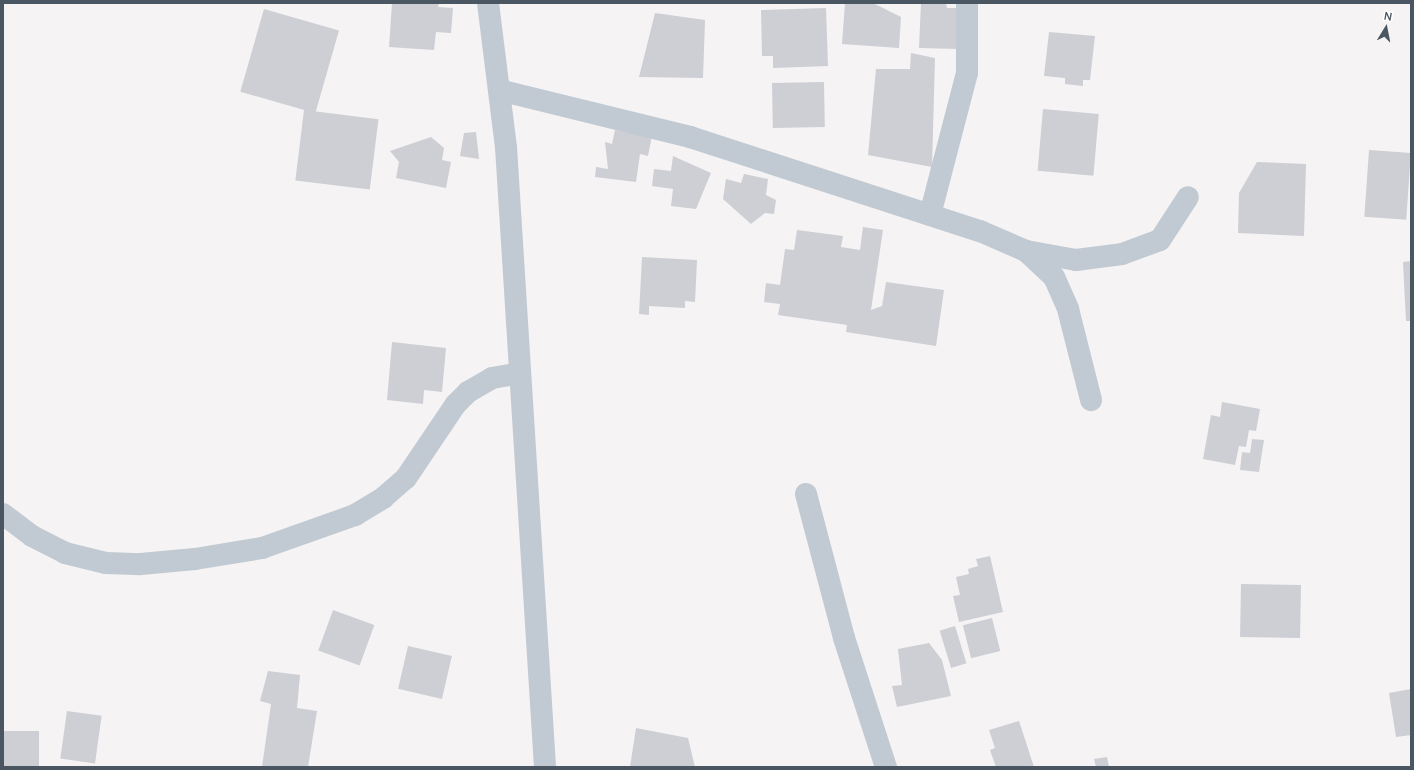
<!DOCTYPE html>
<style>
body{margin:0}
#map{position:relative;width:1414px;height:770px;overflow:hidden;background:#f5f3f3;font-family:Manrope,sans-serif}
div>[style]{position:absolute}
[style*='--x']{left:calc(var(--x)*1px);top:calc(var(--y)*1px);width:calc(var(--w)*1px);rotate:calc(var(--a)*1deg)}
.building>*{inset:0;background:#cdcfd5;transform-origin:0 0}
.minor>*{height:22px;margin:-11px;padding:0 11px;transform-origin:11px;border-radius:11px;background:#c1cad2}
.tertiary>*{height:22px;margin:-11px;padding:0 11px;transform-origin:11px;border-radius:11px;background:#c1cad2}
span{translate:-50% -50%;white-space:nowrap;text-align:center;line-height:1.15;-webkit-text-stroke:4px #fff;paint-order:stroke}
.frame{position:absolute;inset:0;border:4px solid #4a5661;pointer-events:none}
.north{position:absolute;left:1366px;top:8px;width:40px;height:40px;-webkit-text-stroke:3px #fff;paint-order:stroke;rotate:10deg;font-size:11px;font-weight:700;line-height:16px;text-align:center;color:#4a5661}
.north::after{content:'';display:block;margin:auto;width:14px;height:18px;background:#4a5661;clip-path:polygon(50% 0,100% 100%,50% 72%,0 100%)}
</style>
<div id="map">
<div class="building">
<i style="clip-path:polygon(392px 3px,439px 3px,438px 7px,453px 8px,451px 33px,436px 32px,434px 50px,389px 47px)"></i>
<i style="clip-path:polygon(845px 3px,873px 3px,901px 17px,899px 48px,842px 44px)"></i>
<i style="clip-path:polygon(921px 3px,946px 3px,947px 8px,959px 8px,959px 49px,919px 48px)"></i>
<i style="clip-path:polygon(826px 8px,828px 66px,773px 68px,773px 56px,762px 56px,761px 10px)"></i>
<i style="left:264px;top:9px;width:78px;height:86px;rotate:16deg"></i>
<i style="clip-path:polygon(655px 13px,705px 20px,703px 78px,639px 77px)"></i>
<i style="clip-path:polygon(1049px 32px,1095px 36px,1090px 80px,1083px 80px,1083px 86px,1065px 84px,1065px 78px,1044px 76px)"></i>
<i style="clip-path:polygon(911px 53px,935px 58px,932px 167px,868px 155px,876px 69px,910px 69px)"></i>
<i style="left:824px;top:82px;width:45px;height:52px;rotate:89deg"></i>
<i style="left:1043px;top:109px;width:56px;height:62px;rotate:5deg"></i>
<i style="left:304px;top:110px;width:75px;height:71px;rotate:7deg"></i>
<i style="clip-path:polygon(615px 130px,652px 136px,648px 156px,640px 154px,636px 182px,595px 177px,596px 167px,608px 169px,605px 142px,612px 144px)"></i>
<i style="clip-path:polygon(476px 132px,479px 159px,460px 156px,464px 133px)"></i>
<i style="clip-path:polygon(431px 137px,444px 148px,442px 160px,451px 162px,446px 188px,396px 178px,399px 162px,390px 151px)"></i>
<i style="left:1369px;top:150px;width:42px;height:67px;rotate:4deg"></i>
<i style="clip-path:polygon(673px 156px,711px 173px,696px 209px,671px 206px,673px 189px,652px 186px,654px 169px,671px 171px)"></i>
<i style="clip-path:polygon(1257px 162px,1306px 164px,1304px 236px,1238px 233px,1239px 193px)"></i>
<i style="clip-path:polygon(744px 174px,768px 179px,766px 195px,776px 200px,774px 214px,765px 213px,751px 224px,723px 199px,726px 179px,741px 183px)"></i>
<i style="clip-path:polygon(863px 227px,883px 230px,871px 310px,882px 306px,886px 282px,944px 290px,936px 346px,846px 332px,847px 325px,778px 315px,780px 304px,764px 302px,766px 283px,780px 285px,785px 249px,794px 250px,797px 230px,843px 236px,841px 247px,860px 250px)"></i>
<i style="clip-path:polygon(642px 257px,697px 260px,695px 302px,685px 301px,685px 308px,649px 306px,649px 315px,639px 314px)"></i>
<i style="clip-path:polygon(1411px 261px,1411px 321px,1406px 321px,1403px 262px)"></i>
<i style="clip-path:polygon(392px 342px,446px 348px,442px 392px,424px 390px,423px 404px,387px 400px)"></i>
<i style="clip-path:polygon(1222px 402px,1260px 409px,1256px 431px,1249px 430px,1246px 447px,1239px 446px,1235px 465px,1203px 459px,1211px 415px,1220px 417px)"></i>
<i style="clip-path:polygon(1252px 439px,1264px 440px,1259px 472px,1240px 470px,1242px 452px,1250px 453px)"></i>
<i style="clip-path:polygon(990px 556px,1003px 612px,959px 622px,953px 596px,960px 595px,956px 577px,969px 574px,968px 569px,978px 566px,976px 559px)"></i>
<i style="left:1241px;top:584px;width:60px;height:53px;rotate:1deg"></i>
<i style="left:333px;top:610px;width:44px;height:43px;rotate:20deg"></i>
<i style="left:992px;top:618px;width:34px;height:30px;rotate:76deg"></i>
<i style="left:955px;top:626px;width:39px;height:16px;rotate:73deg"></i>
<i style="clip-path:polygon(929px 643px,942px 660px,951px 696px,897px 707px,892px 686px,902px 685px,898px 649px)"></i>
<i style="left:408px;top:646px;width:45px;height:44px;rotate:13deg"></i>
<i style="clip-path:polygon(268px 671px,300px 675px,297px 708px,317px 711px,308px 767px,262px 767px,271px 704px,260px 701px)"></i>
<i style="clip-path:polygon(1411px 689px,1411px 735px,1396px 737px,1389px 693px)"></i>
<i style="left:67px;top:711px;width:35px;height:48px;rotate:8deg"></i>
<i style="clip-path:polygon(1019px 721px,1034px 767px,996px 767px,990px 750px,995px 748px,989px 730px)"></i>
<i style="clip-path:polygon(636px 728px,688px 738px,695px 767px,630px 767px)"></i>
<i style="left:3px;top:731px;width:36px;height:36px"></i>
<i style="clip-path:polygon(1107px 757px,1109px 767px,1096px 767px,1094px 759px)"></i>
</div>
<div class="minor">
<i style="--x:499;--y:90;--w:197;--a:13.8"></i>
<i style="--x:690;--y:137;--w:305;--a:18"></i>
<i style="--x:980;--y:231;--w:50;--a:23.5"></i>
<i style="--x:1026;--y:251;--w:38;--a:43"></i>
<i style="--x:1054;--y:277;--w:35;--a:66"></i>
<i style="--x:1068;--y:309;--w:94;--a:75.8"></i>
<i style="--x:930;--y:215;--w:147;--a:-75.4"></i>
<i style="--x:967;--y:73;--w:70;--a:-90"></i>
<i style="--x:1026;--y:251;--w:51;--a:10.2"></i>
<i style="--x:1076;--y:260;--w:46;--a:-7.4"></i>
<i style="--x:1122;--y:254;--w:40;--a:-20.2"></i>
<i style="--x:1160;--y:240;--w:51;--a:-56.9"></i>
<i style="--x:806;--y:494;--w:149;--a:75.2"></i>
<i style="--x:844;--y:638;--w:136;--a:72"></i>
<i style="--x:3;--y:514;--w:36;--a:37"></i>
<i style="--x:32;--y:536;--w:37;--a:27"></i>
<i style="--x:65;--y:553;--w:42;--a:13.7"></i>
<i style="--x:106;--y:563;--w:35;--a:2"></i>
<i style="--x:141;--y:564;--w:54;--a:-5.3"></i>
<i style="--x:195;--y:559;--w:68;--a:-9.3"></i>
<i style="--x:262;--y:548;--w:99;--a:-19.5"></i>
<i style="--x:355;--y:515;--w:33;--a:-31"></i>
<i style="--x:383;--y:498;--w:30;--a:-41"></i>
<i style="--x:406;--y:478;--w:89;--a:-56"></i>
<i style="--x:456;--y:404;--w:17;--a:-45"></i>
<i style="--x:468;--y:392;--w:28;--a:-30"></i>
<i style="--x:492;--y:378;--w:28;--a:-10"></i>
</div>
<div class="tertiary">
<i style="--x:488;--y:3;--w:145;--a:82.9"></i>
<i style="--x:506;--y:147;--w:621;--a:86.4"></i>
</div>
<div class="frame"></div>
<div class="north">N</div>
</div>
